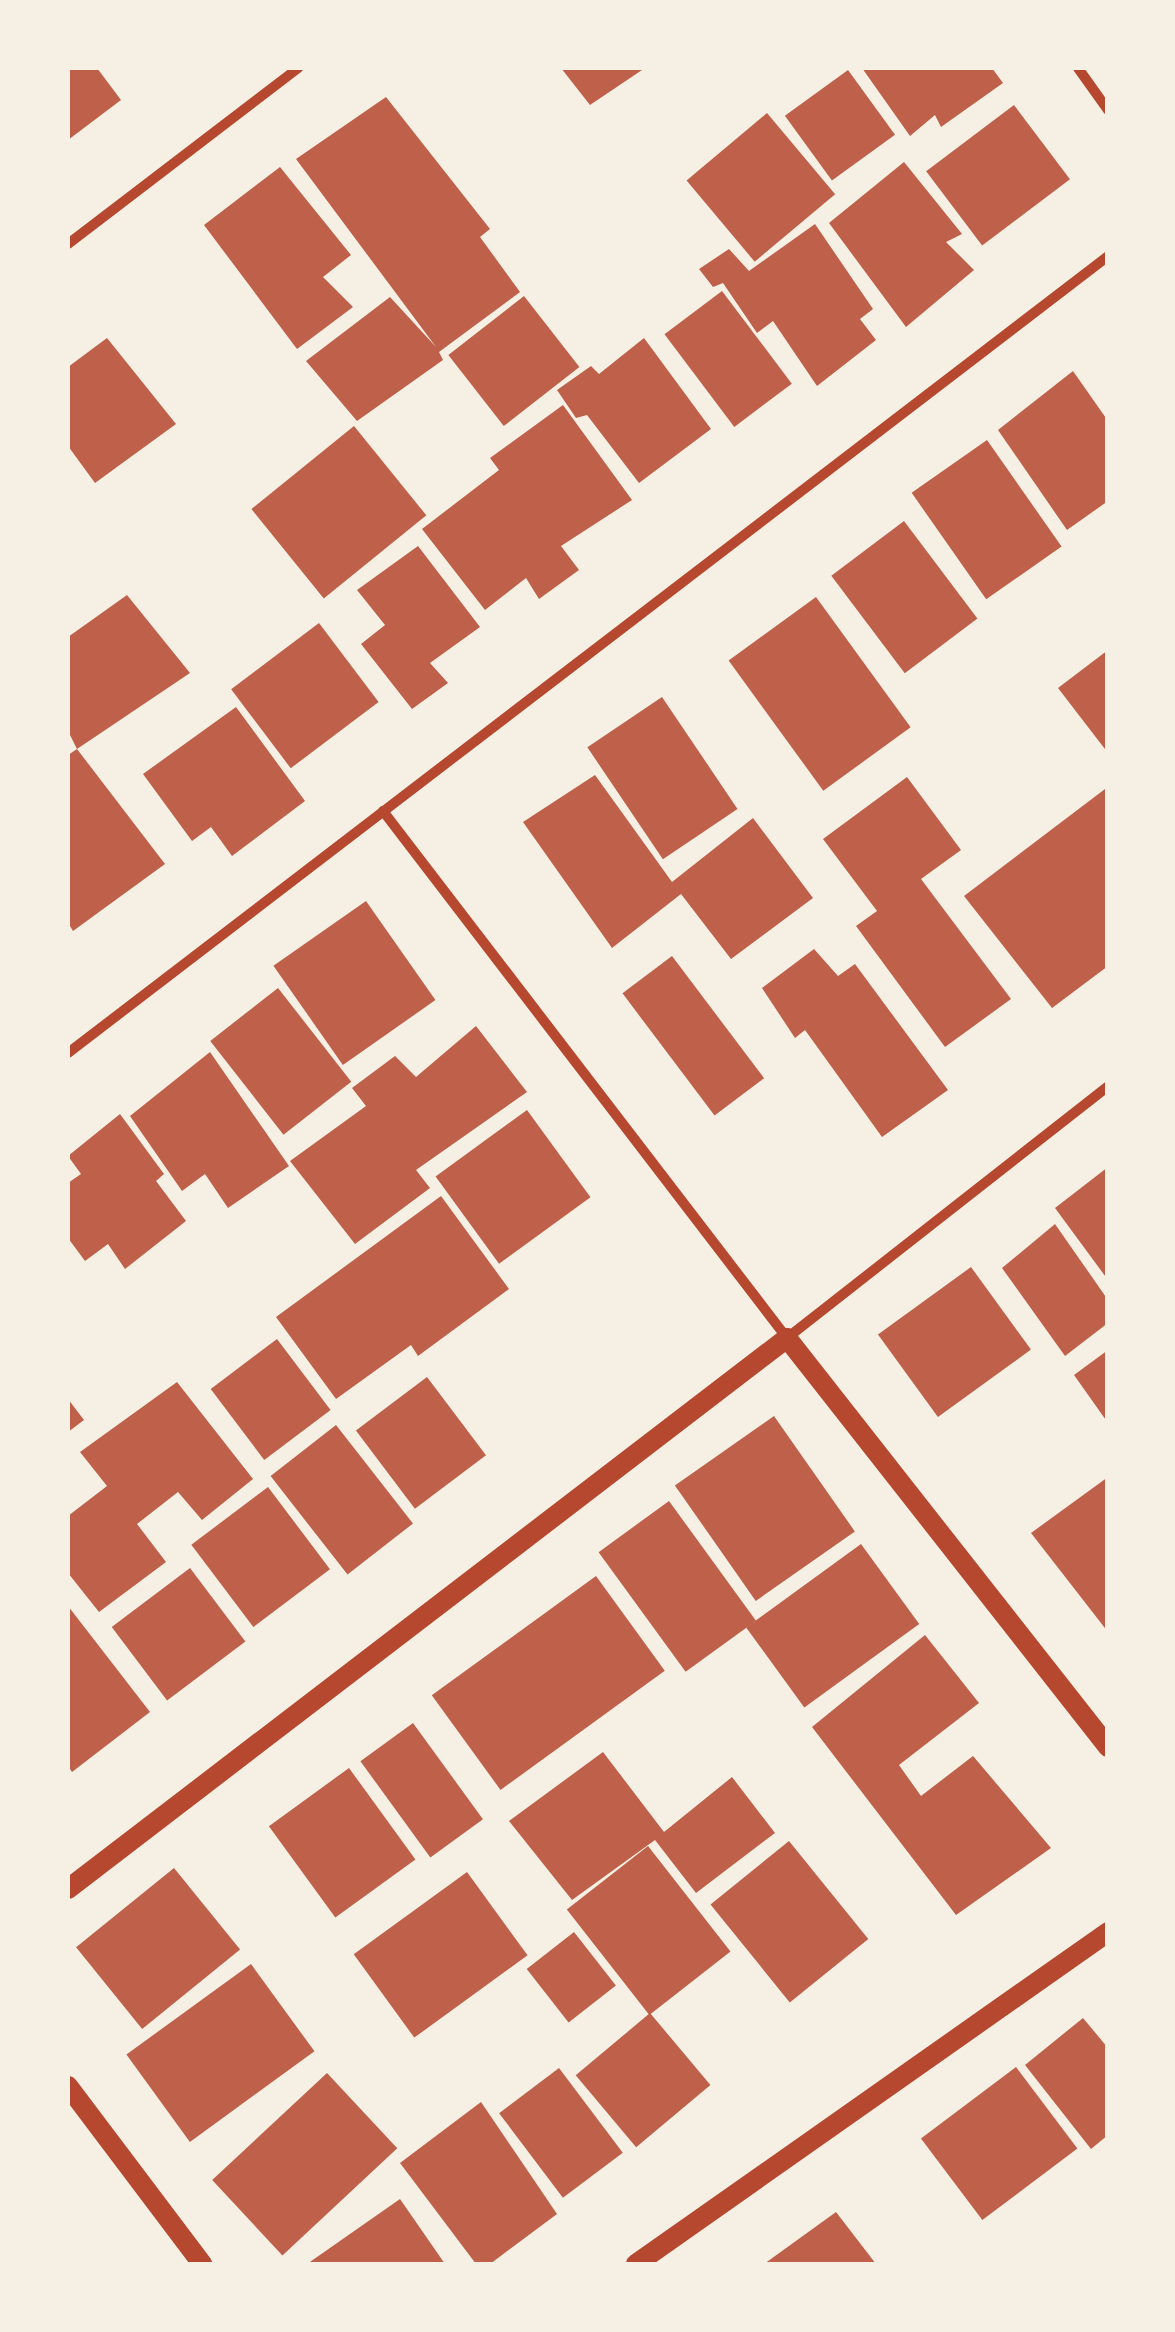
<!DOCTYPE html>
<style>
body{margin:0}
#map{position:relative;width:1175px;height:2332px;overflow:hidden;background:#f6efe4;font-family:"Work Sans",sans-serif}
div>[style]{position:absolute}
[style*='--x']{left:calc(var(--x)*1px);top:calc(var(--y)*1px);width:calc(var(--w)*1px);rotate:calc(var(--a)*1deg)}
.building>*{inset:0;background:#bf614a;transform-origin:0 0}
.minor>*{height:10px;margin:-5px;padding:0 5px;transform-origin:5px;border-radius:5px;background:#b5482f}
.secondary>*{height:20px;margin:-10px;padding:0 10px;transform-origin:10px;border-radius:10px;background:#b5482f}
span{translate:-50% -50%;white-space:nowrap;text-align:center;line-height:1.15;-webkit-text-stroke:8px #f6efe4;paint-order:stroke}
.frame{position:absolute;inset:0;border:70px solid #f6efe4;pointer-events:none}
</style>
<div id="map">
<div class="building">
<i style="clip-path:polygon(68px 68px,97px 68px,121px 100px,68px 140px)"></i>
<i style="clip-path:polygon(561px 68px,645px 68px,590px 105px)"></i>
<i style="clip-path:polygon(862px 68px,992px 68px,1003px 83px,941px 127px,935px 115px,910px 136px)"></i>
<i style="left:848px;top:70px;width:80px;height:78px;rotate:54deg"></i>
<i style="clip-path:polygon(386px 97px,490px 229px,480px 237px,520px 292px,439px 352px,443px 360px,357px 421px,306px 361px,390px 297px,436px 347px,296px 159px)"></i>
<i style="left:1014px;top:105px;width:93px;height:110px;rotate:53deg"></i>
<i style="left:767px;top:113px;width:106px;height:105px;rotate:50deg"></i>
<i style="clip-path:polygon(904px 162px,962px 234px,946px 242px,974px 270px,906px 327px,829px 223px)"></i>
<i style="clip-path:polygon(280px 167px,351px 255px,323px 277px,353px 307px,297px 349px,204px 225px)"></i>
<i style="clip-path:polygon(815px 224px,873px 309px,860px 319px,876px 340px,817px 386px,773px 321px,757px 333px,723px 283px,713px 287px,699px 269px,729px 249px,749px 271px)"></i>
<i style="left:722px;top:291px;width:116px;height:72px;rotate:53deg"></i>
<i style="left:524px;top:296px;width:90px;height:96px;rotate:52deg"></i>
<i style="clip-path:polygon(107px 338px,176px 424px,95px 483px,68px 446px,68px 367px)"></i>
<i style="clip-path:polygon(644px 338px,711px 429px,639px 483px,587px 415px,576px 418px,557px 390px,591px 366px,599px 374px)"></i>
<i style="clip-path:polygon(1073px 371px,1108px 421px,1108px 501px,1067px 530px,998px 430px)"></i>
<i style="clip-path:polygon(563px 405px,632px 500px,561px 546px,579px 570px,539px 599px,526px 578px,485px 610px,422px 529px,499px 470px,490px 458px)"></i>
<i style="left:354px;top:426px;width:115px;height:132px;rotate:51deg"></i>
<i style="left:987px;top:440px;width:130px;height:92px;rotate:55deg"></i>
<i style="left:904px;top:521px;width:122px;height:91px;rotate:53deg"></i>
<i style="clip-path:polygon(418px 546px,480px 627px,430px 663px,448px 683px,412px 709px,361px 644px,385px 625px,357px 590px)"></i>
<i style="clip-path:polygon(127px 595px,190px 673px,77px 749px,68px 731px,68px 637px)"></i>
<i style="left:816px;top:597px;width:161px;height:108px;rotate:54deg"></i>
<i style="left:319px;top:623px;width:99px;height:110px;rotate:53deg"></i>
<i style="clip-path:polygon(1108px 650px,1108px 753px,1058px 688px)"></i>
<i style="left:662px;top:697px;width:135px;height:90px;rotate:56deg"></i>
<i style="clip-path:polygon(236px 707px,305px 801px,232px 856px,211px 827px,192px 841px,143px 774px)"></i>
<i style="clip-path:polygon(77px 749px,165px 864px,73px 931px,68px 923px,68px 755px)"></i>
<i style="clip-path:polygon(595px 775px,672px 882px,753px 818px,813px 898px,731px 959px,681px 894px,612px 948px,523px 822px)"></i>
<i style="clip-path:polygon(907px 777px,961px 850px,921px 879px,1011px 999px,945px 1047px,856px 926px,877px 911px,823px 839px)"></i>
<i style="clip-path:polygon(1105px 789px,1108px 966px,1052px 1008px,964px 896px)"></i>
<i style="left:366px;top:901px;width:121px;height:113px;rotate:55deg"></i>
<i style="clip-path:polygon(814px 949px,838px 976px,855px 964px,948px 1090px,882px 1137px,805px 1030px,795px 1038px,762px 988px)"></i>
<i style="left:672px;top:956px;width:153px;height:62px;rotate:53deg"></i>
<i style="left:278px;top:988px;width:119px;height:86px;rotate:52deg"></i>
<i style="clip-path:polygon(476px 1026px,527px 1092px,416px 1170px,430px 1188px,355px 1244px,290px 1161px,366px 1106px,352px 1088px,395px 1056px,416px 1077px)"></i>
<i style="clip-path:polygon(210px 1052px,289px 1166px,228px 1208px,205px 1174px,182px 1191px,130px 1116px)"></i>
<i style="left:527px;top:1110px;width:108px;height:113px;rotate:54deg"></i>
<i style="clip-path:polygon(120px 1114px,164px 1174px,156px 1181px,186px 1221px,125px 1269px,108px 1244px,85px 1261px,68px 1238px,68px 1183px,81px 1174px,68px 1156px)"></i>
<i style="clip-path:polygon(1108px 1167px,1108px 1280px,1055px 1208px)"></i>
<i style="clip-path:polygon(441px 1196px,509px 1289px,418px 1356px,411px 1345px,336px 1399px,276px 1317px)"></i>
<i style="clip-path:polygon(1055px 1224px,1108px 1300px,1108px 1323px,1065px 1356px,1002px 1268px)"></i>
<i style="left:971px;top:1267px;width:102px;height:115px;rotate:54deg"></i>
<i style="left:277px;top:1339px;width:89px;height:83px;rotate:53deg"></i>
<i style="clip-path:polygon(1108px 1350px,1108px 1423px,1074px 1375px)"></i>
<i style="left:427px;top:1377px;width:98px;height:89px;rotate:53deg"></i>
<i style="clip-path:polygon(177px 1382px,253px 1479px,202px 1520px,178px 1492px,137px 1524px,166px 1562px,99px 1612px,68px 1573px,68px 1516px,107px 1486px,80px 1452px)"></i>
<i style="clip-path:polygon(68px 1399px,84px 1420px,68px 1432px)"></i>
<i style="left:774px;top:1416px;width:141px;height:121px;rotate:55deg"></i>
<i style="left:336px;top:1425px;width:125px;height:83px;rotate:52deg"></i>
<i style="clip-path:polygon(1108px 1477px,1108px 1632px,1031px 1533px)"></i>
<i style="left:268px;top:1487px;width:103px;height:96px;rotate:53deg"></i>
<i style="left:669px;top:1501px;width:148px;height:87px;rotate:54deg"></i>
<i style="left:861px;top:1544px;width:99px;height:142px;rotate:54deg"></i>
<i style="left:190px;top:1568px;width:92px;height:98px;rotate:53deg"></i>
<i style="left:596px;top:1576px;width:117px;height:203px;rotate:54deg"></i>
<i style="clip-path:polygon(68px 1606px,150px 1712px,72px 1772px,68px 1766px)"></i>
<i style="clip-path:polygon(925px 1635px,979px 1703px,899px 1765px,921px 1796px,973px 1756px,1051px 1848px,956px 1915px,812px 1727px)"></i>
<i style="left:413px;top:1723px;width:119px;height:65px;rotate:54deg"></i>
<i style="clip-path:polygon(603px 1752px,664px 1832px,732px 1777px,775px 1833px,696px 1893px,655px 1840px,572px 1900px,509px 1821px)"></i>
<i style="left:349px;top:1768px;width:113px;height:99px;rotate:54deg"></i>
<i style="left:789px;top:1841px;width:126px;height:101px;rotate:51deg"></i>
<i style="left:648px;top:1846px;width:134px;height:103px;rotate:52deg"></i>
<i style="left:174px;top:1868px;width:105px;height:126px;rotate:51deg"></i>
<i style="left:467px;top:1872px;width:103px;height:140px;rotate:54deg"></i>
<i style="left:574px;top:1932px;width:68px;height:60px;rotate:52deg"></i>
<i style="left:251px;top:1964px;width:108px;height:154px;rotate:54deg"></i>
<i style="left:650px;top:2013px;width:94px;height:97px;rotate:50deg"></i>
<i style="clip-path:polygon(1083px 2018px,1108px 2048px,1108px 2135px,1091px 2149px,1025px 2065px)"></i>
<i style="left:1016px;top:2067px;width:102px;height:119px;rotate:53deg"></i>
<i style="left:559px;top:2068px;width:106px;height:75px;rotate:53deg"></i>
<i style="left:327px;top:2073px;width:103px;height:157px;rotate:47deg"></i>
<i style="clip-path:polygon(481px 2102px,557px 2214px,490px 2264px,476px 2264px,400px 2163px)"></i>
<i style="clip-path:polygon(400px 2199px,445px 2264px,307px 2264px)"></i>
<i style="clip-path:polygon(836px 2212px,876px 2264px,764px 2264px)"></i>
</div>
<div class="minor">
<i style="--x:1078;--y:68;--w:52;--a:54.5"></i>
<i style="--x:68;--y:244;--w:290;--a:-37.4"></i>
<i style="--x:383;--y:811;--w:664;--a:52.53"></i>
<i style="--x:787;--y:1338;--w:408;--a:-38.1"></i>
<i style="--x:68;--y:1053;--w:1310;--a:-37.46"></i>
</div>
<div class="secondary">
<i style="--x:68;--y:1889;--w:906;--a:-37.46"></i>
<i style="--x:787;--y:1338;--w:520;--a:51.87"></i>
<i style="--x:68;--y:2086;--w:223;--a:53"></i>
<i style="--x:636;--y:2264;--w:577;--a:-35.12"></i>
</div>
<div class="frame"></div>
</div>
